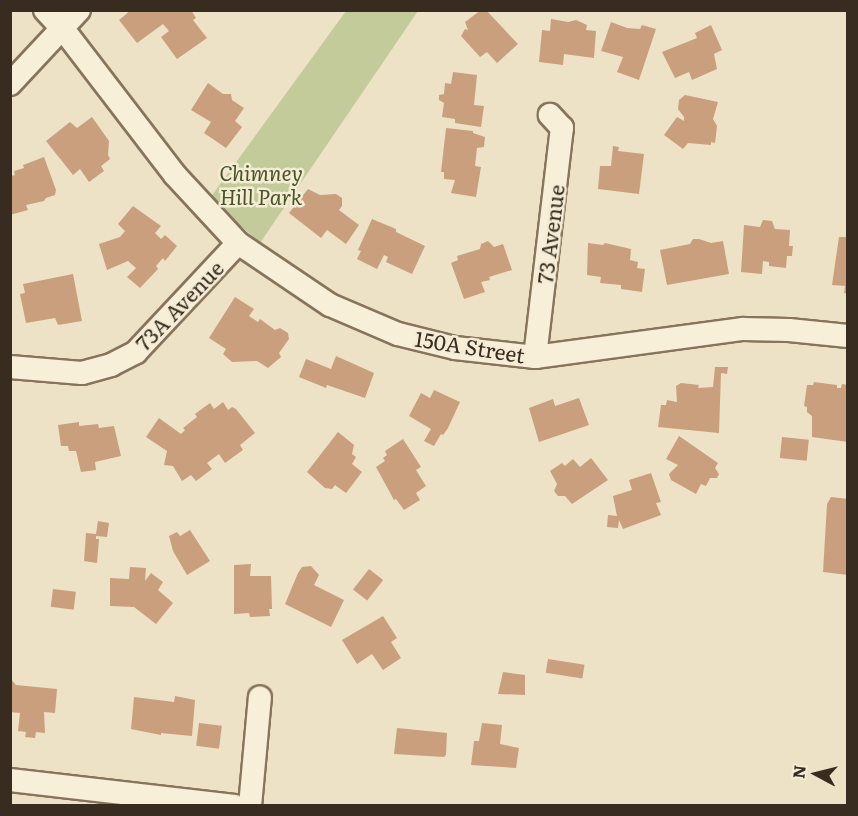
<!DOCTYPE html>
<style>
body{margin:0}
#map{position:relative;width:858px;height:816px;overflow:hidden;background:#ede2c6;font-family:Literata,serif}
div>[style]{position:absolute}
[style*='--x']{left:calc(var(--x)*1px);top:calc(var(--y)*1px);width:calc(var(--w)*1px);rotate:calc(var(--a)*1deg)}
.green>*{inset:0;background:#c4cb9a}
.building>*{inset:0;background:#c99f7d;transform-origin:0 0}
.roads{filter:drop-shadow(2px 0 #87745c) drop-shadow(-2px 0 #87745c) drop-shadow(0 2px #87745c) drop-shadow(0 -2px #87745c)}
.minor>*{height:22px;margin:-11px;padding:0 11px;transform-origin:11px;border-radius:11px;background:#f8efd9}
span{translate:-50% -50%;white-space:nowrap;text-align:center;line-height:1.15;-webkit-text-stroke:5px #f4ecd5;paint-order:stroke}
.park-label{font-size:21px;color:#485427;font-style:italic}
.street-label{font-size:21px;color:#382c20}
.frame{position:absolute;inset:0;border:12px solid #382c20;pointer-events:none}
.north{position:absolute;left:786px;top:744px;width:60px;height:60px;-webkit-text-stroke:4px #f4ecd5;paint-order:stroke;rotate:277deg;font-size:16px;font-weight:700;line-height:24px;text-align:center;color:#382c20}
.north::after{content:'';display:block;margin:auto;width:21px;height:27px;background:#382c20;clip-path:polygon(50% 0,100% 100%,50% 72%,0 100%)}
</style>
<div id="map">
<div class="green">
<i style="clip-path:polygon(346px 11px,418px 11px,260px 243px,210px 198px)"></i>
</div>
<div class="building">
<i style="clip-path:polygon(131px 10px,191px 10px,196px 18px,193px 20px,207px 38px,177px 59px,161px 37px,169px 31px,163px 24px,137px 43px,119px 20px)"></i>
<i style="clip-path:polygon(481px 10px,486px 10px,518px 44px,497px 63px,487px 52px,480px 57px,461px 36px,465px 29px,468px 30px,465px 22px)"></i>
<i style="clip-path:polygon(551px 19px,568px 22px,576px 20px,587px 25px,586px 30px,596px 31px,594px 58px,564px 54px,563px 65px,539px 62px,542px 30px,550px 31px)"></i>
<i style="clip-path:polygon(611px 22px,627px 28px,640px 29px,642px 25px,656px 29px,639px 80px,617px 72px,623px 57px,601px 51px)"></i>
<i style="clip-path:polygon(711px 25px,722px 50px,714px 54px,717px 69px,692px 80px,689px 72px,675px 78px,662px 52px,697px 38px,695px 33px)"></i>
<i style="clip-path:polygon(453px 72px,477px 75px,474px 105px,484px 106px,481px 127px,455px 123px,455px 119px,442px 117px,444px 103px,439px 100px,439px 95px,444px 94px,445px 83px,451px 84px)"></i>
<i style="clip-path:polygon(208px 83px,223px 94px,231px 94px,232px 100px,244px 108px,235px 121px,242px 127px,226px 148px,204px 133px,211px 122px,191px 110px)"></i>
<i style="clip-path:polygon(685px 95px,718px 102px,713px 119px,717px 126px,715px 143px,711px 142px,711px 145px,688px 143px,683px 149px,664px 135px,677px 117px,684px 121px,684px 117px,678px 109px,679px 100px)"></i>
<i style="clip-path:polygon(92px 117px,109px 141px,108px 155px,110px 159px,101px 166px,104px 171px,89px 182px,80px 169px,73px 175px,46px 141px,70px 122px,77px 128px)"></i>
<i style="clip-path:polygon(446px 128px,473px 131px,473px 133px,485px 137px,484px 147px,477px 148px,475px 166px,481px 167px,476px 197px,451px 193px,455px 180px,444px 179px,444px 172px,441px 172px)"></i>
<i style="clip-path:polygon(613px 146px,619px 147px,618px 151px,644px 154px,639px 194px,598px 189px,600px 166px,611px 166px)"></i>
<i style="clip-path:polygon(44px 157px,56px 190px,55px 195px,46px 198px,44px 201px,26px 205px,28px 210px,10px 215px,10px 176px,15px 175px,14px 171px,24px 168px,23px 165px)"></i>
<i style="clip-path:polygon(308px 189px,320px 195px,336px 194px,342px 198px,342px 206px,339px 210px,359px 225px,346px 244px,327px 230px,321px 238px,289px 213px)"></i>
<i style="clip-path:polygon(133px 206px,161px 226px,155px 233px,161px 239px,165px 235px,177px 246px,165px 261px,163px 258px,156px 266px,158px 269px,140px 288px,127px 277px,136px 268px,128px 261px,107px 270px,99px 244px,120px 237px,125px 231px,118px 224px)"></i>
<i style="clip-path:polygon(372px 219px,396px 229px,396px 232px,425px 246px,412px 274px,386px 262px,388px 257px,384px 255px,377px 269px,357px 259px,361px 251px,358px 250px)"></i>
<i style="clip-path:polygon(763px 220px,772px 221px,775px 229px,790px 230px,789px 246px,793px 246px,792px 256px,787px 256px,786px 268px,769px 266px,769px 262px,763px 261px,762px 274px,741px 272px,744px 225px,760px 227px)"></i>
<i style="clip-path:polygon(839px 237px,848px 237px,848px 294px,844px 293px,845px 286px,832px 285px)"></i>
<i style="clip-path:polygon(693px 239px,699px 239px,711px 243px,723px 241px,729px 274px,667px 285px,660px 250px,690px 244px)"></i>
<i style="clip-path:polygon(488px 241px,494px 247px,503px 244px,512px 270px,489px 277px,490px 280px,481px 282px,485px 292px,464px 299px,451px 263px,458px 260px,457px 256px,480px 249px,481px 244px)"></i>
<i style="clip-path:polygon(588px 243px,603px 245px,605px 243px,631px 249px,630px 260px,638px 262px,637px 268px,645px 269px,642px 292px,621px 289px,621px 285px,600px 283px,601px 277px,587px 275px)"></i>
<i style="clip-path:polygon(73px 274px,82px 321px,58px 325px,55px 318px,26px 323px,20px 294px,25px 293px,23px 284px)"></i>
<i style="clip-path:polygon(235px 297px,254px 309px,249px 316px,258px 322px,260px 319px,275px 330px,280px 328px,288px 333px,289px 339px,279px 353px,281px 357px,268px 368px,257px 361px,232px 362px,223px 354px,226px 349px,209px 338px)"></i>
<i style="clip-path:polygon(336px 356px,374px 373px,365px 398px,327px 385px,326px 388px,299px 377px,306px 359px,331px 369px)"></i>
<i style="clip-path:polygon(715px 367px,728px 367px,727px 374px,721px 373px,719px 433px,658px 427px,661px 405px,666px 405px,667px 400px,677px 402px,676px 386px,681px 383px,699px 385px,698px 388px,713px 387px)"></i>
<i style="clip-path:polygon(814px 382px,837px 385px,837px 388px,841px 388px,842px 384px,848px 385px,848px 442px,812px 437px,812px 416px,807px 412px,807px 407px,804px 406px,807px 385px,813px 385px)"></i>
<i style="clip-path:polygon(434px 390px,460px 402px,448px 428px,443px 435px,441px 434px,434px 446px,424px 441px,431px 429px,409px 416px,421px 393px,430px 398px)"></i>
<i style="clip-path:polygon(579px 398px,589px 425px,539px 442px,529px 408px,553px 399px,555px 406px)"></i>
<i style="clip-path:polygon(223px 402px,228px 410px,232px 407px,236px 409px,255px 433px,240px 445px,243px 450px,225px 463px,219px 454px,207px 463px,212px 469px,196px 481px,191px 475px,182px 481px,173px 466px,164px 465px,167px 451px,146px 437px,159px 418px,181px 434px,185px 430px,183px 428px,197px 417px,195px 414px,210px 403px,214px 409px)"></i>
<i style="clip-path:polygon(79px 422px,79px 426px,98px 424px,99px 428px,114px 426px,121px 456px,95px 462px,96px 470px,81px 472px,76px 451px,69px 451px,68px 446px,61px 446px,58px 425px)"></i>
<i style="clip-path:polygon(338px 432px,354px 445px,352px 454px,356px 457px,352px 464px,362px 472px,346px 493px,335px 485px,332px 489px,325px 488px,307px 472px)"></i>
<i style="clip-path:polygon(679px 436px,718px 463px,715px 468px,719px 474px,717px 478px,710px 478px,706px 486px,701px 484px,696px 494px,671px 480px,669px 474px,678px 465px,666px 459px)"></i>
<i style="left:782px;top:437px;width:27px;height:21px;rotate:6deg"></i>
<i style="clip-path:polygon(403px 439px,421px 467px,416px 470px,426px 486px,416px 493px,420px 500px,404px 510px,396px 499px,394px 500px,376px 467px,385px 461px,383px 458px,387px 455px,385px 451px)"></i>
<i style="clip-path:polygon(591px 458px,608px 480px,572px 504px,565px 496px,558px 496px,554px 491px,557px 484px,550px 471px,562px 463px,565px 466px,573px 459px,580px 467px)"></i>
<i style="clip-path:polygon(651px 473px,661px 502px,656px 503px,661px 515px,623px 529px,619px 520px,618px 528px,607px 527px,608px 515px,617px 516px,613px 496px,632px 490px,629px 480px)"></i>
<i style="clip-path:polygon(831px 497px,848px 499px,848px 575px,823px 572px,827px 504px)"></i>
<i style="clip-path:polygon(98px 521px,109px 523px,107px 537px,96px 536px,96px 539px,99px 539px,97px 563px,84px 561px,86px 533px,96px 534px)"></i>
<i style="clip-path:polygon(190px 530px,210px 561px,187px 575px,173px 551px,169px 536px,177px 532px,180px 536px)"></i>
<i style="clip-path:polygon(251px 564px,250px 576px,271px 576px,272px 609px,269px 609px,270px 616px,250px 617px,249px 613px,234px 614px,234px 565px)"></i>
<i style="clip-path:polygon(311px 566px,319px 575px,314px 585px,344px 600px,331px 627px,285px 604px,298px 573px,302px 567px)"></i>
<i style="clip-path:polygon(130px 567px,146px 568px,145px 581px,151px 573px,163px 582px,158px 590px,173px 603px,156px 624px,134px 607px,110px 606px,110px 578px,129px 579px)"></i>
<i style="left:369px;top:569px;width:18px;height:26px;rotate:38deg"></i>
<i style="left:53px;top:589px;width:23px;height:18px;rotate:7deg"></i>
<i style="clip-path:polygon(383px 616px,397px 638px,391px 642px,401px 658px,383px 670px,372px 654px,357px 664px,342px 640px)"></i>
<i style="left:548px;top:659px;width:37px;height:14px;rotate:9deg"></i>
<i style="clip-path:polygon(503px 672px,525px 675px,525px 695px,498px 694px)"></i>
<i style="clip-path:polygon(10px 678px,16px 685px,57px 689px,55px 713px,44px 712px,45px 733px,36px 732px,35px 738px,25px 737px,26px 732px,18px 731px,20px 713px,10px 712px)"></i>
<i style="clip-path:polygon(175px 696px,195px 700px,192px 736px,161px 733px,161px 735px,131px 729px,134px 697px,174px 702px)"></i>
<i style="left:199px;top:723px;width:23px;height:23px;rotate:7deg"></i>
<i style="clip-path:polygon(482px 723px,502px 725px,500px 744px,519px 748px,516px 768px,471px 765px,474px 741px,479px 741px)"></i>
<i style="clip-path:polygon(397px 728px,447px 733px,446px 755px,444px 757px,394px 754px)"></i>
</div>
<div class="roads">
<div class="minor">
<i style="--x:45;--y:10;--w:26;--a:47"></i>
<i style="--x:63;--y:29;--w:184;--a:52.5"></i>
<i style="--x:175;--y:175;--w:93;--a:47.2"></i>
<i style="--x:238;--y:243;--w:111;--a:34"></i>
<i style="--x:330;--y:305;--w:74;--a:23.1"></i>
<i style="--x:398;--y:334;--w:59;--a:13.8"></i>
<i style="--x:455;--y:348;--w:81;--a:6.4"></i>
<i style="--x:535;--y:357;--w:210;--a:-7.7"></i>
<i style="--x:743;--y:329;--w:46;--a:1.2"></i>
<i style="--x:789;--y:330;--w:59;--a:5.8"></i>
<i style="--x:10;--y:84;--w:101;--a:-47"></i>
<i style="--x:535;--y:357;--w:231;--a:-83.3"></i>
<i style="--x:562;--y:128;--w:18;--a:-133"></i>
<i style="--x:10;--y:367;--w:72;--a:4.8"></i>
<i style="--x:82;--y:373;--w:30;--a:-15"></i>
<i style="--x:111;--y:365;--w:28;--a:-27"></i>
<i style="--x:136;--y:352;--w:149;--a:-46.9"></i>
<i style="--x:10;--y:780;--w:226;--a:6.6"></i>
<i style="--x:250;--y:806;--w:109;--a:-84.8"></i>
</div>
</div>
<div class="park-label">
<span style="left:261px;top:184px">Chimney<br>Hill Park</span>
</div>
<div class="street-label">
<span style="left:550px;top:234px;rotate:-83deg">73 Avenue</span>
<span style="left:179px;top:305px;rotate:-46deg">73A Avenue</span>
<span style="left:470px;top:346px;rotate:9deg">150A Street</span>
</div>
<div class="frame"></div>
<div class="north">N</div>
</div>
